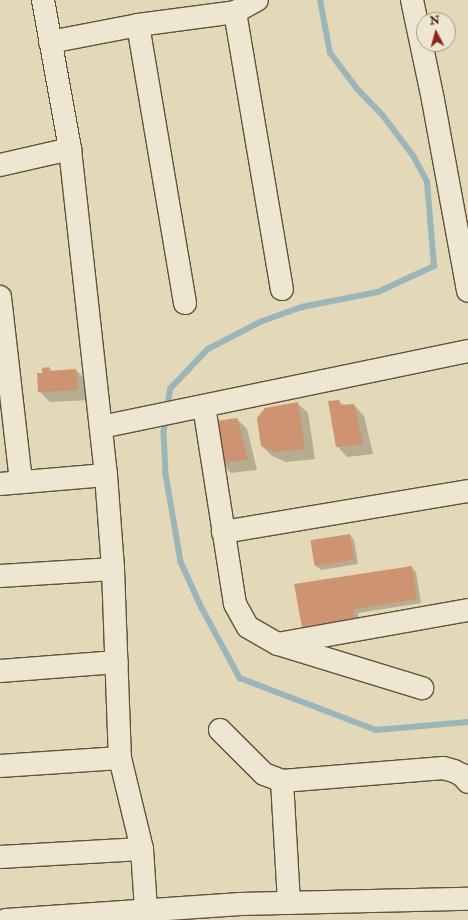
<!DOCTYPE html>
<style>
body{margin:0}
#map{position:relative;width:468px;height:920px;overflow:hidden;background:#e3d8b7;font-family:"IM FELL Double Pica",serif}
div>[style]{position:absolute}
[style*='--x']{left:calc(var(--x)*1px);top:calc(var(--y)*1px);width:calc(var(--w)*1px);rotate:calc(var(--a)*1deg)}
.shadow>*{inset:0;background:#0003}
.stream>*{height:5.5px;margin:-2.75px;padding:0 2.75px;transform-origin:2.75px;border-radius:2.75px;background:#9bb6ba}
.building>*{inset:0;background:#ce9371;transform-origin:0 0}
.roads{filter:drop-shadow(1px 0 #66503b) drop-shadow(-1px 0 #66503b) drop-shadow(0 1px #66503b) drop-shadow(0 -1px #66503b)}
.minor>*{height:22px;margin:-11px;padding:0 11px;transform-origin:11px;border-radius:11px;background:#ede6d0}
span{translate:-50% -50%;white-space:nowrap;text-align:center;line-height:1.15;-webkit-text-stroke:3px #ede6d0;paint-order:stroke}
.north{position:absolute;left:416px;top:12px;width:40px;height:40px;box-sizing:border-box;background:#ede6d0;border:1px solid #a69884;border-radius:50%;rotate:354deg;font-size:11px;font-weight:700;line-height:16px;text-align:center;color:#3c2312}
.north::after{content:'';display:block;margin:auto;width:14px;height:18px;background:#8f2418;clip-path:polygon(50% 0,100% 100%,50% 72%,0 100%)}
</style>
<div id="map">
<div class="shadow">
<i style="clip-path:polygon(49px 368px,52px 371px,76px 370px,86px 380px,88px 400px,50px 402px,39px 391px,44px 374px)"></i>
<i style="clip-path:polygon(339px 401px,344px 406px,354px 405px,364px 416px,373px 454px,347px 457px,337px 446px)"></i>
<i style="clip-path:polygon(297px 403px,308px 413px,315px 459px,286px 462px,272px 456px,262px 446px)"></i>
<i style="clip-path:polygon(237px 419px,247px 429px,257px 470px,231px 473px,220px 462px)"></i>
<i style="clip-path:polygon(350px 535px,354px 540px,358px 564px,321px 570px,316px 566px)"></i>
<i style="clip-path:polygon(411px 568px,416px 572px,421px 603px,358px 613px,359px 622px,307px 631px,303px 626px)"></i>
</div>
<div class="stream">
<i style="--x:167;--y:409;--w:20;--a:-81"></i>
<i style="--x:170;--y:389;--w:55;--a:-46.5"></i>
<i style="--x:208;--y:349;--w:59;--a:-27.4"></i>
<i style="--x:260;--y:322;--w:45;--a:-19.7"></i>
<i style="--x:302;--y:307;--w:77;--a:-11.2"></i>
<i style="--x:378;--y:292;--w:62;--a:-24.9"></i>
<i style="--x:434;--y:266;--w:84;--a:-94.8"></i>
<i style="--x:427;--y:182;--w:30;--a:-118"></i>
<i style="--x:413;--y:156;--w:50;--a:-126.9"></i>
<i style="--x:383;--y:116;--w:37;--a:-134"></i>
<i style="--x:357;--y:89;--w:45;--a:-126.9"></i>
<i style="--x:330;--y:53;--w:54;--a:-100.7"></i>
<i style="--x:166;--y:418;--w:14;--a:98"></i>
<i style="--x:164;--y:432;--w:42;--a:87.3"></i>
<i style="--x:166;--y:474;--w:89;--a:80.3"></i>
<i style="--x:181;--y:562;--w:51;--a:65.5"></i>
<i style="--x:202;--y:608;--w:80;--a:61.5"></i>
<i style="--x:240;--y:678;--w:146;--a:20.9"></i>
<i style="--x:376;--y:730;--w:92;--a:-5"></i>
</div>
<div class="building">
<i style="clip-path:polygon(49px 367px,50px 371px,76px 369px,78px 390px,38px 392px,37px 373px,42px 373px,42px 368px)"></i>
<i style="clip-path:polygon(339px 400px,340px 405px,354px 404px,363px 444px,336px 447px,328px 401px)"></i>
<i style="clip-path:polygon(298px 402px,305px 449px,275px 452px,261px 446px,257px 418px,265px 408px)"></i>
<i style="clip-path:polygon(237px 418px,248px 460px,220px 463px,210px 422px)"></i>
<i style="left:350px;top:534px;width:26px;height:40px;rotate:81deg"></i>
<i style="clip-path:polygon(412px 566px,417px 599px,354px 609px,355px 618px,302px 627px,294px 584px)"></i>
</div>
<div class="roads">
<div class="minor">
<i style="--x:43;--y:0;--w:151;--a:79.7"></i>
<i style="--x:70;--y:149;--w:328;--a:83.7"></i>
<i style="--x:106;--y:475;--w:94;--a:85.7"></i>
<i style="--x:113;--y:569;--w:189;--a:87.9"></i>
<i style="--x:120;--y:758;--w:94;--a:76.4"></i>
<i style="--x:142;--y:849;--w:61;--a:86.2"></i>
<i style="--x:412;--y:0;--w:102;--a:78.1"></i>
<i style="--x:433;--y:100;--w:194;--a:79.6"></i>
<i style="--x:235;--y:12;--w:281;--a:80.4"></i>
<i style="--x:138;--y:25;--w:282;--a:80.4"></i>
<i style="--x:50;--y:42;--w:90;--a:-10.9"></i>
<i style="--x:138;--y:25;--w:98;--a:-7.6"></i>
<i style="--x:235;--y:12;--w:25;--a:-29"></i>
<i style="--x:0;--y:165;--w:72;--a:-12.9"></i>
<i style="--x:0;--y:297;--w:186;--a:83.5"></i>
<i style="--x:204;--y:406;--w:200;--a:81.1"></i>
<i style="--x:235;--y:604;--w:26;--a:61"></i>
<i style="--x:248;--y:627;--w:34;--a:30"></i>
<i style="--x:278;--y:644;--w:151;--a:17"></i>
<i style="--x:101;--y:427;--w:375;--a:-11.7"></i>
<i style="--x:0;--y:484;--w:106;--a:-4.9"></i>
<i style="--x:223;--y:532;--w:248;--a:-9.5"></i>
<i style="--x:0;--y:576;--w:113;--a:-3.5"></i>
<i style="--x:283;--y:643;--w:188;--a:-10.1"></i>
<i style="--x:0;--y:671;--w:117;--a:-4.4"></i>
<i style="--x:220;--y:730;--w:62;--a:45"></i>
<i style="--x:264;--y:774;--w:19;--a:21"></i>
<i style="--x:282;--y:781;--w:162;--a:-4.6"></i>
<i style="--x:443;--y:768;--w:11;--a:15"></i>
<i style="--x:454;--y:771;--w:9;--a:27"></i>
<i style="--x:462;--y:775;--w:9;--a:49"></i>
<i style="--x:0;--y:766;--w:120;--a:-3.8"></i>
<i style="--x:282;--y:781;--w:122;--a:86.7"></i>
<i style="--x:0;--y:857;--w:142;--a:-3.2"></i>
<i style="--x:6;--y:920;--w:235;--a:-3.9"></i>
<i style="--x:240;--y:904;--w:228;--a:-1.3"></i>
</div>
</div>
<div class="north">N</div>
</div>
